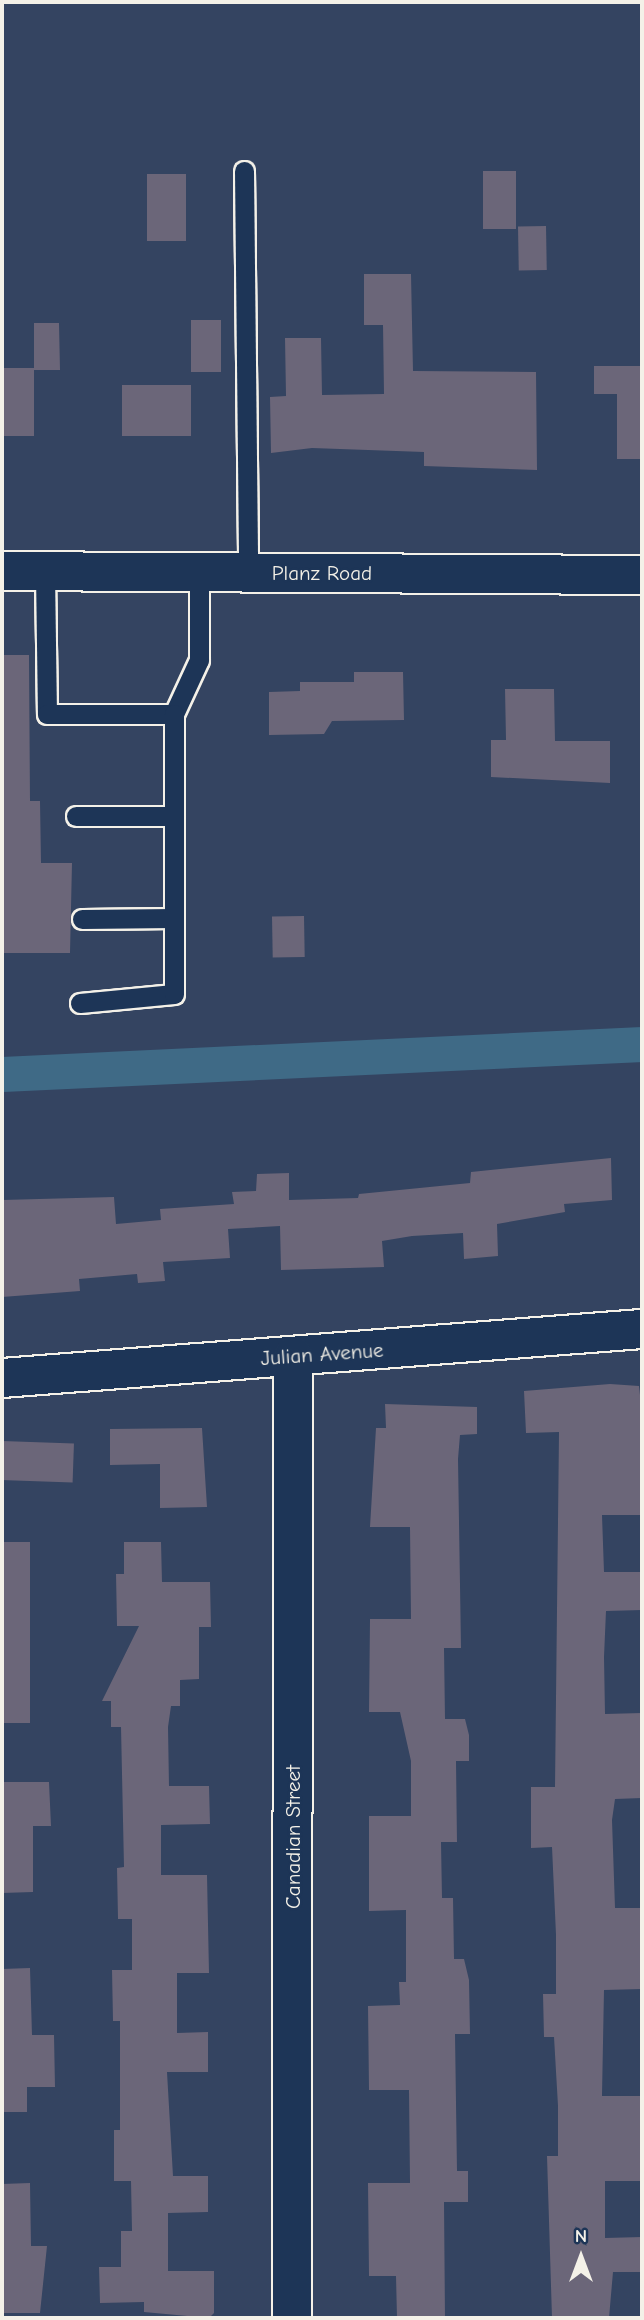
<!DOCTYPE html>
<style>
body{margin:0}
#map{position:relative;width:644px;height:2320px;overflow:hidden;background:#344461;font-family:"Comic Neue",sans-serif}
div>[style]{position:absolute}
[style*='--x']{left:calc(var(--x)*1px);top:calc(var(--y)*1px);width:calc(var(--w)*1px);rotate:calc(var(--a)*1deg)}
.canal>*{height:35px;margin:-17.5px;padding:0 17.5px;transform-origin:17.5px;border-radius:17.5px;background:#3f6a86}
.building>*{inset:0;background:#6b6679;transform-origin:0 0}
.roads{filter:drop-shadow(2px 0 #f4f1e8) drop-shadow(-2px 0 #f4f1e8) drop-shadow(0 2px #f4f1e8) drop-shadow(0 -2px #f4f1e8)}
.service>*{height:19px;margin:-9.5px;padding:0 9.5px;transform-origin:9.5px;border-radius:9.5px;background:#1d3557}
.minor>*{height:38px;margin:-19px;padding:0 19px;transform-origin:19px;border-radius:19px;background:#1d3557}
.tertiary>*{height:38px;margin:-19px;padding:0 19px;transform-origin:19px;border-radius:19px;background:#1d3557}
span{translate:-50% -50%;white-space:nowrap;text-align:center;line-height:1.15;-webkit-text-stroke:5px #1d3557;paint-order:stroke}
.street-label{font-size:21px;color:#f4f1e8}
.frame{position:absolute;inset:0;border:4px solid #f4f1e8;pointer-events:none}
.north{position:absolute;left:546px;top:2222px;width:70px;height:70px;-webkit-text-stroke:5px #1d3557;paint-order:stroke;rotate:0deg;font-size:19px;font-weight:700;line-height:28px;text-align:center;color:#f4f1e8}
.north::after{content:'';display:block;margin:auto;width:24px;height:32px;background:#f4f1e8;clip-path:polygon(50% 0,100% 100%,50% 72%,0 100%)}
</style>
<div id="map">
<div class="canal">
<i style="--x:2;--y:1074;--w:641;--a:-2.68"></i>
</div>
<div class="building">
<i style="left:483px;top:171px;width:33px;height:58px"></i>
<i style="left:147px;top:174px;width:39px;height:67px"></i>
<i style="left:546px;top:226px;width:44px;height:28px;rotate:89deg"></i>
<i style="clip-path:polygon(364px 274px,411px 274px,413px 371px,536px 372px,537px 470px,424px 466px,424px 452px,312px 448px,271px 453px,270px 397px,286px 396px,285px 338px,321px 338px,322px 395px,384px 394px,383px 325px,364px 325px)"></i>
<i style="left:191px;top:320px;width:30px;height:52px"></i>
<i style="clip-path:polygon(34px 323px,59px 323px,60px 370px,34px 370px,34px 436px,2px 436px,2px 368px,34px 368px)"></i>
<i style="clip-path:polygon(594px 366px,642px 366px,642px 459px,617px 459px,617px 394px,594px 394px)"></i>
<i style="left:122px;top:385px;width:69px;height:51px"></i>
<i style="clip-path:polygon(2px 655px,29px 655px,30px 801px,40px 801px,41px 863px,72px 863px,70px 953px,2px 953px)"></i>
<i style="clip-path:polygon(354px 672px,403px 672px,404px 720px,332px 721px,324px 734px,269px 735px,269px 692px,300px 691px,300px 682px,354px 682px)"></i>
<i style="clip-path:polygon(505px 689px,554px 689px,555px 741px,610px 741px,610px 783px,491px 777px,491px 740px,506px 740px)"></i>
<i style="left:304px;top:916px;width:41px;height:32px;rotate:89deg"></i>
<i style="clip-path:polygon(611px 1158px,612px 1200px,564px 1204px,565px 1212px,497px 1224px,498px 1256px,464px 1259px,463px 1233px,412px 1236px,382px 1241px,384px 1267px,281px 1270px,280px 1226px,228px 1229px,230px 1258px,163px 1262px,165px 1281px,138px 1283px,137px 1274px,79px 1279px,80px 1291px,2px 1297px,2px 1200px,114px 1197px,116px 1224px,161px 1220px,160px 1209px,234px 1204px,232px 1192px,256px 1191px,257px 1174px,289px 1173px,289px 1200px,358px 1198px,359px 1194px,470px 1183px,471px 1172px)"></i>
<i style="clip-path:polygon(610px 1384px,639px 1386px,642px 1413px,642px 1515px,602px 1515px,604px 1572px,642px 1572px,642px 1610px,606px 1611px,604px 1657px,605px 1714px,642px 1713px,642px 1798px,615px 1799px,612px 1820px,615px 1908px,642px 1908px,642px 1989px,604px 1990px,602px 2096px,642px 2096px,642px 2181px,605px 2181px,605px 2238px,642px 2237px,642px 2272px,613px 2272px,609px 2318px,552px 2318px,547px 2156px,558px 2156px,558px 2106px,554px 2037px,544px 2037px,543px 1994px,556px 1994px,556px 1935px,552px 1847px,531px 1848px,531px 1787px,555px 1787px,559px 1432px,526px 1433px,524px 1391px)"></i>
<i style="clip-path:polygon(385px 1404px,477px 1407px,477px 1434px,460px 1435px,458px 1459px,461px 1648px,444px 1648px,445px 1719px,465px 1719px,469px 1735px,469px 1761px,456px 1761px,457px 1842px,441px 1842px,442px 1898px,453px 1898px,454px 1959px,464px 1959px,469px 1980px,470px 2034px,455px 2034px,457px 2171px,468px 2171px,468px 2202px,444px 2202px,445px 2318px,397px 2318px,396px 2276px,369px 2276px,368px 2183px,410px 2183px,409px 2090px,369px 2090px,368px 2006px,400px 2005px,399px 1982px,406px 1982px,406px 1910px,369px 1911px,369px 1816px,411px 1816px,411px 1761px,400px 1712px,369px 1712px,370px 1619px,411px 1619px,410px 1527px,370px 1527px,376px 1428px,386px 1428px)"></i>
<i style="clip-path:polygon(202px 1428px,207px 1507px,160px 1508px,160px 1464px,110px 1465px,110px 1429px)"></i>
<i style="left:2px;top:1441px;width:72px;height:39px;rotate:2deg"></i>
<i style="left:2px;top:1542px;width:28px;height:181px"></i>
<i style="clip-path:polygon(124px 1542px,161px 1542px,162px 1582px,210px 1582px,211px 1627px,199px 1627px,199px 1679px,180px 1680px,180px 1706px,171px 1706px,168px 1727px,169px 1786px,209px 1786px,210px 1824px,161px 1825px,161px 1875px,207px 1875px,209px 1973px,177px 1973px,177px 2033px,208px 2032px,208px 2072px,167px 2072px,173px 2176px,208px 2176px,208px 2212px,168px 2213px,168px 2271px,214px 2271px,214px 2313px,209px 2318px,144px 2312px,144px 2302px,100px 2303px,99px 2267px,121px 2267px,121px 2231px,132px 2231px,131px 2181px,114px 2181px,114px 2130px,120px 2130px,120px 2021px,113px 2021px,112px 1970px,132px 1970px,132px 1919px,118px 1919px,117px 1868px,124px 1867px,121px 1727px,111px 1727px,111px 1701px,102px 1701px,139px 1626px,117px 1626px,116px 1574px,124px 1574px)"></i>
<i style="clip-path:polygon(2px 1782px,49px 1782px,51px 1826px,33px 1826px,33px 1892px,2px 1893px)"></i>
<i style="clip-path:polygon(30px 1968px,32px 2035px,54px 2035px,55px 2087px,27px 2087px,27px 2112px,2px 2112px,2px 1969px)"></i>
<i style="clip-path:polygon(30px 2183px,31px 2246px,47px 2246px,40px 2313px,2px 2313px,2px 2184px)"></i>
</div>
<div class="roads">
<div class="service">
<i style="--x:244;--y:171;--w:402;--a:89.4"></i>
<i style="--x:45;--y:572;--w:142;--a:89.2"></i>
<i style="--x:47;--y:714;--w:127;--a:0"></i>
<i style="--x:174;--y:714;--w:60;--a:-65.2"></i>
<i style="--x:199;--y:660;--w:87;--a:-90"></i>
<i style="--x:76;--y:816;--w:98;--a:0"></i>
<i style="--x:82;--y:919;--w:92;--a:-0.6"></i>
<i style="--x:80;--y:1003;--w:94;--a:-5.5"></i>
<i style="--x:174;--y:994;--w:280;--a:-90"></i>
</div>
<div class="minor">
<i style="--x:2;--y:1378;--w:642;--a:-4.38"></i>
<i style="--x:292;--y:2318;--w:962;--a:-89.94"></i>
</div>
<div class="tertiary">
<i style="--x:2;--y:571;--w:640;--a:0.36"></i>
</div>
</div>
<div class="street-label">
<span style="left:322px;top:573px">Planz Road</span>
<span style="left:322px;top:1354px;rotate:-4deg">Julian Avenue</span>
<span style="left:293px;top:1837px;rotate:-90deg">Canadian Street</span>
</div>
<div class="frame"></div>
<div class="north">N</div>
</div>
